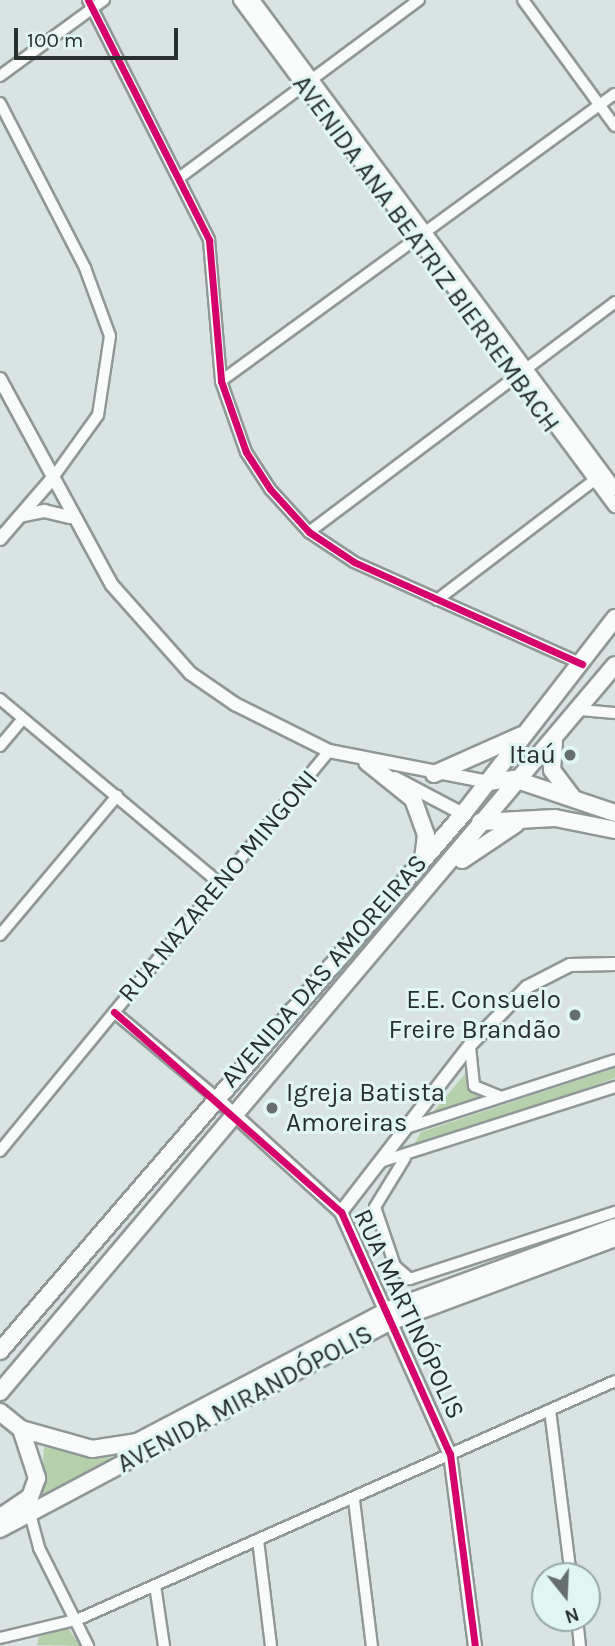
<!DOCTYPE html>
<meta charset="utf-8">
<style>
body{margin:0}
#map{position:relative;width:615px;height:1646px;overflow:hidden;background:#d9e4e2;font-family:Karla,sans-serif}
div>[style]{position:absolute}
[style*='--x']{left:calc(var(--x)*1px);top:calc(var(--y)*1px);width:calc(var(--w)*1px);rotate:calc(var(--a)*1deg)}
.green>*{inset:0;background:#b7d0ac}
.roads{filter:drop-shadow(2px 0 #909897) drop-shadow(-2px 0 #909897) drop-shadow(0 2px #909897) drop-shadow(0 -2px #909897)}
.minor>*{height:10px;margin:-5px;padding:0 5px;transform-origin:5px;border-radius:5px;background:#f9fbfb}
.tertiary>*{height:12px;margin:-6px;padding:0 6px;transform-origin:6px;border-radius:6px;background:#f9fbfb}
.primary>*{height:16px;margin:-8px;padding:0 8px;transform-origin:8px;border-radius:8px;background:#f9fbfb}
.cycleway>*{height:7px;margin:-3.5px;padding:0 3.5px;transform-origin:3.5px;border-radius:3.5px;background:#d6006c}
.dots>*{width:19px;height:19px;translate:-50% -50%;box-sizing:border-box;border:4px solid #e1f6f2;border-radius:50%}
span{translate:-50% -50%;white-space:nowrap;text-align:center;line-height:1.15;-webkit-text-stroke:6px #e1f6f2;paint-order:stroke}
.street-label{font-size:26px;color:#28302f}
.poi-label{font-size:26px;color:#28302f}
.right{translate:-100% -50%;text-align:right}
.left{translate:0 -50%;text-align:left}
.north{position:absolute;left:531px;top:1562px;width:70px;height:70px;box-sizing:border-box;background:#e1f6f2;border:2px solid #97a7a4;border-radius:50%;rotate:162deg;font-size:19px;font-weight:700;line-height:28px;text-align:center;color:#28302f}
.north::after{content:'';display:block;margin:auto;width:24px;height:32px;background:#666f6e;clip-path:polygon(50% 0,100% 100%,50% 72%,0 100%)}
.scale{position:absolute;left:14px;top:28px;width:164px;height:32px;box-sizing:border-box;border:4px solid #28302f;border-top:0;padding-left:9px;font-size:21px;line-height:24px;white-space:nowrap;color:#28302f;-webkit-text-stroke:5px #e1f6f2;paint-order:stroke}
</style>
<div id="map">
<div class="green">
<i style="clip-path:polygon(615px 1068px,615px 1078px,410px 1152px,421px 1132px)"></i>
<i style="clip-path:polygon(465px 1074px,472px 1093px,485px 1099px,428px 1118px)"></i>
<i style="clip-path:polygon(44px 1447px,88px 1456px,117px 1458px,41px 1497px)"></i>
<i style="clip-path:polygon(67px 1627px,81px 1646px,37px 1645px,39px 1637px)"></i>
</div>
<div class="roads">
<div class="minor">
<i style="--x:88;--y:0;--w:269;--a:63.2"></i>
<i style="--x:209;--y:240;--w:142;--a:85.1"></i>
<i style="--x:221;--y:381;--w:75;--a:70.6"></i>
<i style="--x:246;--y:452;--w:44;--a:57"></i>
<i style="--x:270;--y:489;--w:58;--a:47.8"></i>
<i style="--x:309;--y:532;--w:54;--a:33.7"></i>
<i style="--x:354;--y:562;--w:250;--a:24.1"></i>
<i style="--x:523;--y:0;--w:156;--a:53.9"></i>
<i style="--x:0;--y:76;--w:129;--a:-36.2"></i>
<i style="--x:0;--y:103;--w:186;--a:62.7"></i>
<i style="--x:85;--y:268;--w:72;--a:69.8"></i>
<i style="--x:110;--y:336;--w:80;--a:98.6"></i>
<i style="--x:98;--y:415;--w:79;--a:125.7"></i>
<i style="--x:179;--y:178;--w:299;--a:-36.6"></i>
<i style="--x:221;--y:381;--w:487;--a:-36.1"></i>
<i style="--x:309;--y:532;--w:383;--a:-36.9"></i>
<i style="--x:437;--y:600;--w:206;--a:-37.3"></i>
<i style="--x:0;--y:699;--w:290;--a:40"></i>
<i style="--x:580;--y:710;--w:35;--a:5"></i>
<i style="--x:0;--y:746;--w:35;--a:-50"></i>
<i style="--x:0;--y:935;--w:182;--a:-49.9"></i>
<i style="--x:114;--y:1012;--w:131;--a:40"></i>
<i style="--x:470;--y:1047;--w:39;--a:84"></i>
<i style="--x:474;--y:1086;--w:29;--a:22"></i>
<i style="--x:406;--y:1128;--w:220;--a:-18"></i>
<i style="--x:0;--y:1151;--w:518;--a:-50.56"></i>
<i style="--x:405;--y:1158;--w:57;--a:121.5"></i>
<i style="--x:375;--y:1207;--w:62;--a:71.3"></i>
<i style="--x:395;--y:1266;--w:20;--a:41"></i>
<i style="--x:410;--y:1279;--w:216;--a:-18.1"></i>
<i style="--x:380;--y:1162;--w:247;--a:-17.7"></i>
<i style="--x:550;--y:1410;--w:167;--a:82.8"></i>
<i style="--x:354;--y:1500;--w:147;--a:83"></i>
<i style="--x:29;--y:1510;--w:39;--a:75"></i>
<i style="--x:39;--y:1548;--w:110;--a:63.4"></i>
<i style="--x:258;--y:1540;--w:107;--a:83"></i>
<i style="--x:155;--y:1585;--w:62;--a:81.6"></i>
<i style="--x:577;--y:1618;--w:28;--a:84"></i>
<i style="--x:0;--y:1638;--w:81;--a:-13.5"></i>
<i style="--x:79;--y:1619;--w:586;--a:-23.94"></i>
</div>
<div class="tertiary">
<i style="--x:240;--y:0;--w:630;--a:53.46"></i>
<i style="--x:253;--y:0;--w:608;--a:53.49"></i>
<i style="--x:0;--y:379;--w:234;--a:61.5"></i>
<i style="--x:112;--y:585;--w:118;--a:48.4"></i>
<i style="--x:190;--y:673;--w:55;--a:34.6"></i>
<i style="--x:235;--y:704;--w:105;--a:26.6"></i>
<i style="--x:329;--y:751;--w:162;--a:11"></i>
<i style="--x:20;--y:516;--w:25;--a:-12"></i>
<i style="--x:44;--y:511;--w:27;--a:13"></i>
<i style="--x:0;--y:539;--w:79;--a:-49.1"></i>
<i style="--x:395;--y:778;--w:77;--a:27.9"></i>
<i style="--x:214;--y:1096;--w:172;--a:42.4"></i>
<i style="--x:341;--y:1212;--w:265;--a:65.8"></i>
<i style="--x:450;--y:1454;--w:194;--a:82.6"></i>
<i style="--x:341;--y:1212;--w:212;--a:-52.3"></i>
<i style="--x:471;--y:1044;--w:80;--a:-45.5"></i>
<i style="--x:527;--y:987;--w:48;--a:-27.1"></i>
<i style="--x:570;--y:965;--w:45;--a:-1.3"></i>
</div>
<div class="primary">
<i style="--x:554;--y:742;--w:28;--a:94"></i>
<i style="--x:552;--y:770;--w:35;--a:53"></i>
<i style="--x:367;--y:762;--w:59;--a:38.8"></i>
<i style="--x:413;--y:799;--w:38;--a:70"></i>
<i style="--x:426;--y:835;--w:24;--a:97"></i>
<i style="--x:434;--y:774;--w:96;--a:-23.9"></i>
<i style="--x:488;--y:782;--w:26;--a:-7"></i>
<i style="--x:514;--y:779;--w:107;--a:18.6"></i>
<i style="--x:480;--y:822;--w:75;--a:-3.1"></i>
<i style="--x:555;--y:818;--w:61;--a:11.3"></i>
<i style="--x:462;--y:860;--w:65;--a:-33.7"></i>
<i style="--x:0;--y:1351;--w:709;--a:-49.23"></i>
<i style="--x:463;--y:814;--w:248;--a:-52.2"></i>
<i style="--x:0;--y:1392;--w:952;--a:-49.77"></i>
<i style="--x:0;--y:1412;--w:27;--a:39"></i>
<i style="--x:21;--y:1429;--w:52;--a:71.9"></i>
<i style="--x:37;--y:1478;--w:20;--a:110"></i>
<i style="--x:30;--y:1497;--w:36;--a:146"></i>
<i style="--x:21;--y:1429;--w:74;--a:15.7"></i>
<i style="--x:92;--y:1449;--w:46;--a:-8.8"></i>
<i style="--x:137;--y:1442;--w:284;--a:-27.7"></i>
<i style="--x:388;--y:1310;--w:242;--a:-20.1"></i>
<i style="--x:0;--y:1529;--w:444;--a:-28"></i>
<i style="--x:392;--y:1321;--w:238;--a:-20.4"></i>
</div>
</div>
<div class="cycleway">
<i style="--x:88;--y:0;--w:269;--a:63.2"></i>
<i style="--x:209;--y:240;--w:142;--a:85.1"></i>
<i style="--x:221;--y:381;--w:75;--a:70.6"></i>
<i style="--x:246;--y:452;--w:44;--a:57"></i>
<i style="--x:270;--y:489;--w:58;--a:47.8"></i>
<i style="--x:309;--y:532;--w:54;--a:33.7"></i>
<i style="--x:354;--y:562;--w:250;--a:24.1"></i>
<i style="--x:114;--y:1012;--w:303;--a:41.4"></i>
<i style="--x:341;--y:1212;--w:265;--a:65.8"></i>
<i style="--x:450;--y:1454;--w:194;--a:82.6"></i>
</div>
<div class="dots">
<i style="left:570px;top:755px;background:#666f6e"></i>
<i style="left:575px;top:1015px;background:#666f6e"></i>
<i style="left:272px;top:1108px;background:#666f6e"></i>
</div>
<div class="street-label">
<span style="left:426px;top:254px;rotate:54deg">AVENIDA ANA BEATRIZ BIERREMBACH</span>
<span style="left:218px;top:886px;rotate:-50deg">RUA NAZARENO MINGONI</span>
<span style="left:324px;top:971px;rotate:-49deg">AVENIDA DAS AMOREIRAS</span>
<span style="left:409px;top:1314px;rotate:65deg">RUA MARTINÓPOLIS</span>
<span style="left:245px;top:1399px;rotate:-28deg">AVENIDA MIRANDÓPOLIS</span>
</div>
<div class="poi-label">
<span class="right" style="left:556px;top:755px">Itaú</span>
<span class="right" style="left:561px;top:1015px">E.E. Consuelo<br>Freire Brandão</span>
<span class="left" style="left:286px;top:1108px">Igreja Batista<br>Amoreiras</span>
</div>
<div class="north">N</div>
<div class="scale">100 m</div>
</div>
